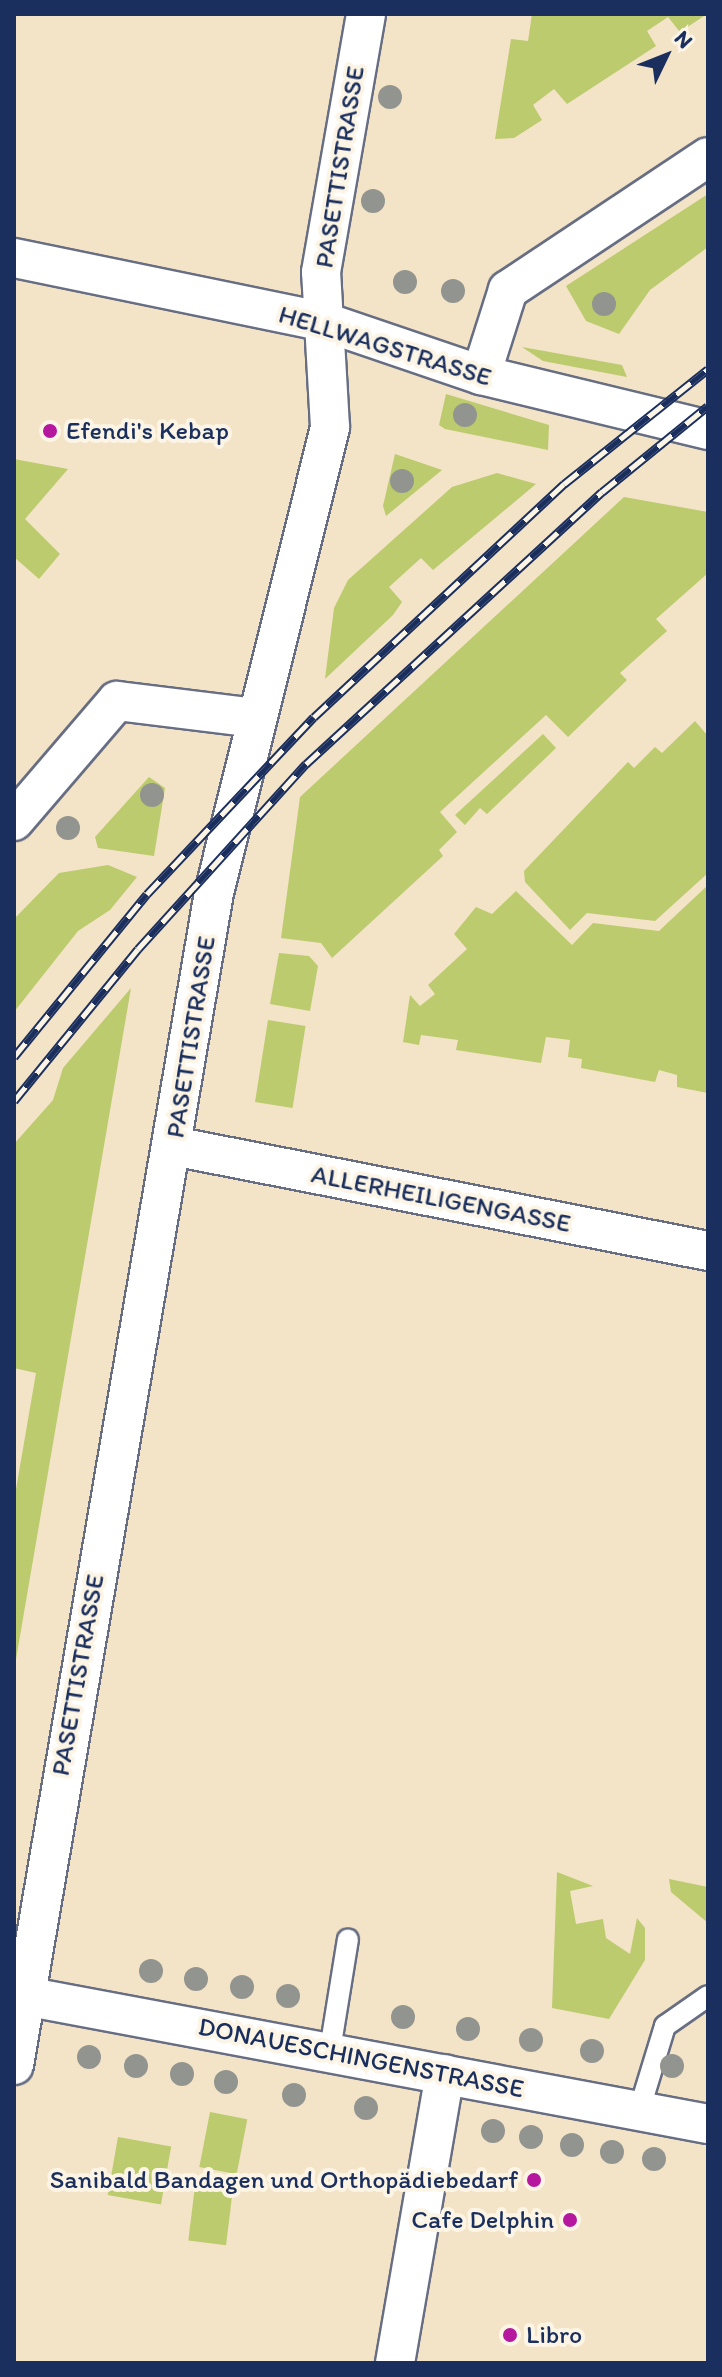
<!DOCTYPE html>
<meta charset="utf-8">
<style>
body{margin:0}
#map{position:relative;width:722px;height:2377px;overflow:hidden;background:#f3e3c7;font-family:Itim,sans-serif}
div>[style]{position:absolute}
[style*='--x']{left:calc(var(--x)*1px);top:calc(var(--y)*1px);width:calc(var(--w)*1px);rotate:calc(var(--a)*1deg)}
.green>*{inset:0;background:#bccb6d;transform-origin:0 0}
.roads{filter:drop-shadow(2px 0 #676e83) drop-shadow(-2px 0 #676e83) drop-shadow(0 2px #676e83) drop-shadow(0 -2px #676e83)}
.service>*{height:20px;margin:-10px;padding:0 10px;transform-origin:10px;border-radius:10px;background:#fff}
.minor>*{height:38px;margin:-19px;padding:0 19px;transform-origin:19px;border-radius:19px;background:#fff}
.rail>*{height:9px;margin-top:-4.5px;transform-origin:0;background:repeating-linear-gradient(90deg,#fcf5e5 0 18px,#1b2f5e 0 36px);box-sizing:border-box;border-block:2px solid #1b2f5e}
.trees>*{width:24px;height:24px;margin:-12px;border-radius:50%;background:#92958f}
.dots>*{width:22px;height:22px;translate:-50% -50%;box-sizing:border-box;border:4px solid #fcf5e5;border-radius:50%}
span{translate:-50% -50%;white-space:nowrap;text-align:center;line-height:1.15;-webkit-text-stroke:8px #fcf5e5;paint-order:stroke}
.street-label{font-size:26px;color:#1b2f5e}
.poi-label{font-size:26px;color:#1b2f5e}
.left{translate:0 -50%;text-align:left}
.right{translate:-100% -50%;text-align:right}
.frame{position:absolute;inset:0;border:16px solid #1b2f5e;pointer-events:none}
.north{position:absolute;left:626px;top:16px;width:80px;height:80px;-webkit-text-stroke:6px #fcf5e5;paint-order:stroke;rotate:47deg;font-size:22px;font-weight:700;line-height:32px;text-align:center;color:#1b2f5e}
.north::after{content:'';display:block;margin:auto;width:28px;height:36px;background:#1b2f5e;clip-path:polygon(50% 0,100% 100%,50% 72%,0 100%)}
</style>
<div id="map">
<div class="green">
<i style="clip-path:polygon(532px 14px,707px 14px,680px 32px,668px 17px,647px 31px,656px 46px,567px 104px,554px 89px,533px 105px,542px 120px,514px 138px,495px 139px,511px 39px,528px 41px)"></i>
<i style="clip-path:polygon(708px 194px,708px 247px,650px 290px,619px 334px,586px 321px,566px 286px)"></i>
<i style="clip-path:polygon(522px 347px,622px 365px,627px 377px,543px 361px)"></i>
<i style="clip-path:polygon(446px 394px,549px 425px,548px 450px,445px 429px,439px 425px)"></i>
<i style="clip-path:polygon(395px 454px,442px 470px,386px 516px,383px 506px)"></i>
<i style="clip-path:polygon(14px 459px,68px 469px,25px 519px,60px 554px,39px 579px,14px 557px)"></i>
<i style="clip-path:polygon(497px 473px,536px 484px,433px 570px,421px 558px,389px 587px,402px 602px,393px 615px,325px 679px,334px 608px,348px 580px,452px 487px)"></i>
<i style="clip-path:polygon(624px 497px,708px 512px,708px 573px,656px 619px,667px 631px,620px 673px,627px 680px,568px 737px,546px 715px,440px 812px,457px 832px,439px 850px,443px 856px,332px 958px,321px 943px,281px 938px,300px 797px)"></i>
<i style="clip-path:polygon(695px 721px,708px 736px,708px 873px,655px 921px,587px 913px,570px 930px,525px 882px,524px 871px,628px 762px,634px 768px,655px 747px,662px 753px)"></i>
<i style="clip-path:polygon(543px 734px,556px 748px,487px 814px,480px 808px,465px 825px,455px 815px)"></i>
<i style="clip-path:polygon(149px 777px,165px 788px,154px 856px,98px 848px,95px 837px)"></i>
<i style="clip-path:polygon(108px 865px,137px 877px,110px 910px,78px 931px,14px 1012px,14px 919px,59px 873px)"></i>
<i style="clip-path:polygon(708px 885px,708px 1093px,677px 1087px,677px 1075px,659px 1070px,655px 1082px,581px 1068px,582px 1059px,568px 1057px,570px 1040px,546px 1037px,541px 1063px,456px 1050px,458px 1040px,421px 1035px,419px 1045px,403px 1042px,410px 995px,420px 1006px,435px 994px,428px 985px,467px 949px,454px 934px,476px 907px,492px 914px,516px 891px,572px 945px,593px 923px,659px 931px)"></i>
<i style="clip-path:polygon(279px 953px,309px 956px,318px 966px,310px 1011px,270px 1004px)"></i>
<i style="clip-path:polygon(131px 988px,14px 1671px,14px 1501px,36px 1373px,14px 1368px,14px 1144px,53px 1100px,63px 1068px)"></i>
<i style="left:268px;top:1020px;width:38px;height:83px;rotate:9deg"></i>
<i style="clip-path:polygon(557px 1872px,593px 1886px,570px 1891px,576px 1924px,603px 1919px,606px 1938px,630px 1954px,637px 1918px,645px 1928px,645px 1960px,609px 2019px,552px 2008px)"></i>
<i style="clip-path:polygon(669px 1879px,708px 1887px,708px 1923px,671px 1892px)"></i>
<i style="left:210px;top:2112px;width:38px;height:56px;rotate:11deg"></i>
<i style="left:118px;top:2137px;width:54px;height:59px;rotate:10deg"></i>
<i style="left:195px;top:2186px;width:38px;height:55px;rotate:7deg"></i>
</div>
<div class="roads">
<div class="service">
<i style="--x:330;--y:2050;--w:112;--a:-80.8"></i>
<i style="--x:639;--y:2111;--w:89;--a:-73"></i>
<i style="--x:665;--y:2026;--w:52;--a:-34.9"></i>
</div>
<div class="minor">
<i style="--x:14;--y:258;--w:318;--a:11.6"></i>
<i style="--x:325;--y:322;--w:165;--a:18.8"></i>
<i style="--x:481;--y:375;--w:234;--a:13.6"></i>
<i style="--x:481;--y:375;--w:89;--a:-72.4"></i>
<i style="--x:508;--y:290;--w:240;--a:-33.6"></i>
<i style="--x:14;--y:821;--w:158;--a:-49.4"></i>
<i style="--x:117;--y:701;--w:140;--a:7"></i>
<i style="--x:173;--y:1146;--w:545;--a:11.1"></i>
<i style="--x:14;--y:1994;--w:706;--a:10.61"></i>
<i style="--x:14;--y:2065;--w:1189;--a:-80.32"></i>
<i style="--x:214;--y:893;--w:480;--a:-76"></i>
<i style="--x:330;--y:427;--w:155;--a:-93.3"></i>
<i style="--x:321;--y:272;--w:262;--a:-80.1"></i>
<i style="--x:395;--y:2363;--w:293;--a:-80.2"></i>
</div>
</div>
<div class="rail">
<i style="--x:14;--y:1057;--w:210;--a:-50.8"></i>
<i style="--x:147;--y:894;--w:243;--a:-46.7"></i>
<i style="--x:314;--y:717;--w:342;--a:-43"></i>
<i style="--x:564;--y:484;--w:184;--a:-38.6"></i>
<i style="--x:14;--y:1101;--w:196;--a:-50.8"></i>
<i style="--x:138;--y:949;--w:250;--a:-47.8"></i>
<i style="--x:306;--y:764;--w:402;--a:-42.6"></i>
<i style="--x:602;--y:492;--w:136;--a:-39.1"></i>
</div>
<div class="trees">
<i style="left:390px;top:97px"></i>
<i style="left:373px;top:201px"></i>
<i style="left:405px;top:282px"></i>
<i style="left:453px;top:291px"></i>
<i style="left:604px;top:304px"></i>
<i style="left:465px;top:415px"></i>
<i style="left:402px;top:481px"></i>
<i style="left:152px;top:795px"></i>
<i style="left:68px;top:828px"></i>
<i style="left:151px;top:1971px"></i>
<i style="left:196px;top:1979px"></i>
<i style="left:242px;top:1987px"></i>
<i style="left:288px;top:1996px"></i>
<i style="left:403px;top:2017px"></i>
<i style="left:468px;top:2029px"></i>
<i style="left:531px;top:2040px"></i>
<i style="left:592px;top:2051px"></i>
<i style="left:89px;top:2057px"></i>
<i style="left:136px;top:2066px"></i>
<i style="left:672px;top:2066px"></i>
<i style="left:182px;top:2074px"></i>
<i style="left:226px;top:2082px"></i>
<i style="left:294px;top:2095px"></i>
<i style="left:366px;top:2108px"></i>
<i style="left:493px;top:2131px"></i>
<i style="left:531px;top:2137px"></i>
<i style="left:572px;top:2145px"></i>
<i style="left:612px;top:2152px"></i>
<i style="left:654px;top:2159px"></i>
</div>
<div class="dots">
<i style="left:50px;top:431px;background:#b5179e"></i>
<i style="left:534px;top:2180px;background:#b5179e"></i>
<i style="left:570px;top:2220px;background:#b5179e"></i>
<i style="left:510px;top:2335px;background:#b5179e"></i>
</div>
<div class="street-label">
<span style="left:340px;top:167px;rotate:-81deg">PASETTISTRASSE</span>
<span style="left:385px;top:346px;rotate:17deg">HELLWAGSTRASSE</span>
<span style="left:191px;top:1037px;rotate:-81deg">PASETTISTRASSE</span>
<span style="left:441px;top:1199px;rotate:11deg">ALLERHEILIGENGASSE</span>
<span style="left:78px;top:1675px;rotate:-80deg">PASETTISTRASSE</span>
<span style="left:361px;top:2058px;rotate:11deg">DONAUESCHINGENSTRASSE</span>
</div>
<div class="poi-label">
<span class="left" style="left:66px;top:431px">Efendi's Kebap</span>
<span class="right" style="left:518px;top:2180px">Sanibald Bandagen und Orthopädiebedarf</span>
<span class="right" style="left:554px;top:2220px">Cafe Delphin</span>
<span class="left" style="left:526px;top:2335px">Libro</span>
</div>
<div class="frame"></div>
<div class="north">N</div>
</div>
